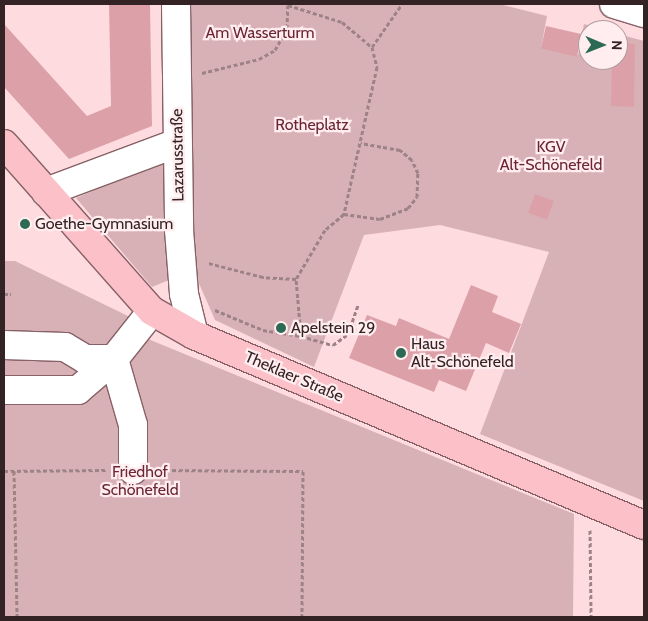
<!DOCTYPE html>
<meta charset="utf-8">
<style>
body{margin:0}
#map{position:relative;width:648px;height:621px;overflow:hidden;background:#fedbdf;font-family:Cabin,sans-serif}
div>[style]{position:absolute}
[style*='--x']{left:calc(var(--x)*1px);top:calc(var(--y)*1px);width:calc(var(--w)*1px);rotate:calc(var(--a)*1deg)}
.green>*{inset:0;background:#d8b1b6}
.building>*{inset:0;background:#dca1a8;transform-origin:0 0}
.path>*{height:3px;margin-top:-1.5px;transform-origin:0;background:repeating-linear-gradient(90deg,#9d8386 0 4px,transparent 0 6.5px)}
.roads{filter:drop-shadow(1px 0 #866166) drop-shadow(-1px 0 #866166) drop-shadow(0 1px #866166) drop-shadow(0 -1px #866166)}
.minor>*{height:28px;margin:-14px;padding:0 14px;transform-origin:14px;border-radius:14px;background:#fff}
.major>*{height:28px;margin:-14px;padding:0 14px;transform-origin:14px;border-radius:14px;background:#fbc0c8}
.dots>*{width:14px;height:14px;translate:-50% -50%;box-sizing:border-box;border:2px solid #ffedef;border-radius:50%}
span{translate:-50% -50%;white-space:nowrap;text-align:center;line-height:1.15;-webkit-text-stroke:4.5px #ffedef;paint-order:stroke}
.park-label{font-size:16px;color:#6b2533}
.street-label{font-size:16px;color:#332325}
.poi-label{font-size:16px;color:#332325}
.left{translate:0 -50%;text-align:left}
.frame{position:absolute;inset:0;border:5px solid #332325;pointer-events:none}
.north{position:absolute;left:578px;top:20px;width:50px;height:50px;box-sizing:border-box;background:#ffedef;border:1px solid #ad9c9e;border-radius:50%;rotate:91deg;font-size:14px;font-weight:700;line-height:20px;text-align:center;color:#332325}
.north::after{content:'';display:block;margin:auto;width:18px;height:22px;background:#2c6a56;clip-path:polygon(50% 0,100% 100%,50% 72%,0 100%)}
</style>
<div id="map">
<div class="green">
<i style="clip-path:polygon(186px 4px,499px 4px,547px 16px,541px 48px,578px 55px,584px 24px,604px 30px,588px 30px,588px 60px,618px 60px,618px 34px,644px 41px,644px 501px,480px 434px,549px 252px,440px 225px,364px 235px,314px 367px,215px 320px,194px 272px)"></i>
<i style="clip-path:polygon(167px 159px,169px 280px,152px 287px,76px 198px)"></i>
<i style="clip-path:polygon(4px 261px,15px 261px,128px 316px,148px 339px,574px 514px,573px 617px,4px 617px)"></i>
</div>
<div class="building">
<i style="clip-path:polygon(109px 4px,150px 4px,152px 126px,69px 159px,4px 87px,4px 24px,87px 116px,111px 106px)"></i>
<i style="left:546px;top:26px;width:37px;height:23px;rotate:13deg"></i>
<i style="clip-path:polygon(618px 43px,635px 44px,634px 107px,611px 106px,612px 60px,618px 60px)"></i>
<i style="left:535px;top:194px;width:20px;height:20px;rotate:20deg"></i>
<i style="clip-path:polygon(471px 285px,498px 296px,492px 312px,521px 324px,509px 353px,486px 343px,466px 391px,439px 380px,434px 392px,349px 358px,367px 315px,396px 326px,399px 318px,449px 339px)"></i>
</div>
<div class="path">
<i style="--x:372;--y:47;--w:52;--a:-55.1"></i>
<i style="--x:202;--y:73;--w:59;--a:-13.8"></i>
<i style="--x:259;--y:59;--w:18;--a:-29"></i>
<i style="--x:275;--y:50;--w:25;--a:-61"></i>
<i style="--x:287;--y:28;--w:23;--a:-88"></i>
<i style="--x:288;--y:5;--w:57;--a:17.5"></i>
<i style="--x:342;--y:22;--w:39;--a:40"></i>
<i style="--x:372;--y:47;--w:21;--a:76"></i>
<i style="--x:377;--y:67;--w:151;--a:102.7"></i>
<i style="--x:344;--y:214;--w:25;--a:140"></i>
<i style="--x:325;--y:230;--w:57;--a:120.6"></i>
<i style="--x:296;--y:279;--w:33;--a:-177"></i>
<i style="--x:263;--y:277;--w:57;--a:-165.7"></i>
<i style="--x:344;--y:214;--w:36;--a:8"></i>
<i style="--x:380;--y:219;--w:30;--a:-21"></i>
<i style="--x:408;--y:208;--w:14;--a:-51"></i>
<i style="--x:417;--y:197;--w:24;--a:-88"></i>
<i style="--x:418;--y:173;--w:14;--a:-115"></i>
<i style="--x:412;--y:160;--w:16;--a:-140"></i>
<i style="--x:400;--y:150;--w:40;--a:-170"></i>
<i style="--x:4;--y:294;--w:7;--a:0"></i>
<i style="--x:215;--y:310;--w:52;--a:22.6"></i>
<i style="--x:263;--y:330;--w:38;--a:9"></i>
<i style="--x:301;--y:336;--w:57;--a:-95"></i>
<i style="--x:301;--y:336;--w:33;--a:16"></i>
<i style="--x:333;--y:345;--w:19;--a:-36"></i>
<i style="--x:348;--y:334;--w:31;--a:-71"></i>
<i style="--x:159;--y:470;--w:144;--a:0.4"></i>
<i style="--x:303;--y:471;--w:146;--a:90.4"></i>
<i style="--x:4;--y:471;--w:104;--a:-0.6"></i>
<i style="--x:14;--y:471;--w:146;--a:88.8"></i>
<i style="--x:590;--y:530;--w:87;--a:89.3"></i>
</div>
<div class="roads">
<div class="minor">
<i style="--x:176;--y:4;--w:226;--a:89.2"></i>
<i style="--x:179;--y:230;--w:64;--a:85.5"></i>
<i style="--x:184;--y:294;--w:42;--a:76.3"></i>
<i style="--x:614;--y:4;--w:31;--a:17"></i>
<i style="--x:46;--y:192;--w:140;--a:-20.5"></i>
<i style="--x:4;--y:345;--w:61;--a:1.9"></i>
<i style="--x:65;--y:347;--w:23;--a:31"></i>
<i style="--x:85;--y:359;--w:29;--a:0"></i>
<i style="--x:4;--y:390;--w:74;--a:0"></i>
<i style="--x:78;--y:390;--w:48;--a:-40.7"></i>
<i style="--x:133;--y:470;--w:45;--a:-90"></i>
<i style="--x:133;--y:425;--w:69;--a:-106.1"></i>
<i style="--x:114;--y:359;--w:61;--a:-51.6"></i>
</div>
<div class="major">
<i style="--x:4;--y:144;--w:223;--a:48.5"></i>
<i style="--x:152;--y:311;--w:48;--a:29.7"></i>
<i style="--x:194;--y:335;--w:488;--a:22.9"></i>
</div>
</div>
<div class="dots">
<i style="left:25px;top:224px;background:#2c6a56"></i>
<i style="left:281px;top:328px;background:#2c6a56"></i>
<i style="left:401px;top:353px;background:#2c6a56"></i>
</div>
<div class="park-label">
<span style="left:260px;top:33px">Am Wasserturm</span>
<span style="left:312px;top:125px">Rotheplatz</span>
<span style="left:551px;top:156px">KGV<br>Alt-Schönefeld</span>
<span style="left:140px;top:481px">Friedhof<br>Schönefeld</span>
</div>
<div class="street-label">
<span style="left:178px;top:155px;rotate:-91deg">Lazarusstraße</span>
<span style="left:294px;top:377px;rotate:23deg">Theklaer Straße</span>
</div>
<div class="poi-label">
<span class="left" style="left:35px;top:224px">Goethe-Gymnasium</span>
<span class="left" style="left:291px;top:328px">Apelstein 29</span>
<span class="left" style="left:411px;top:353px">Haus<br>Alt-Schönefeld</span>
</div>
<div class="frame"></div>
<div class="north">N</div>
</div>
